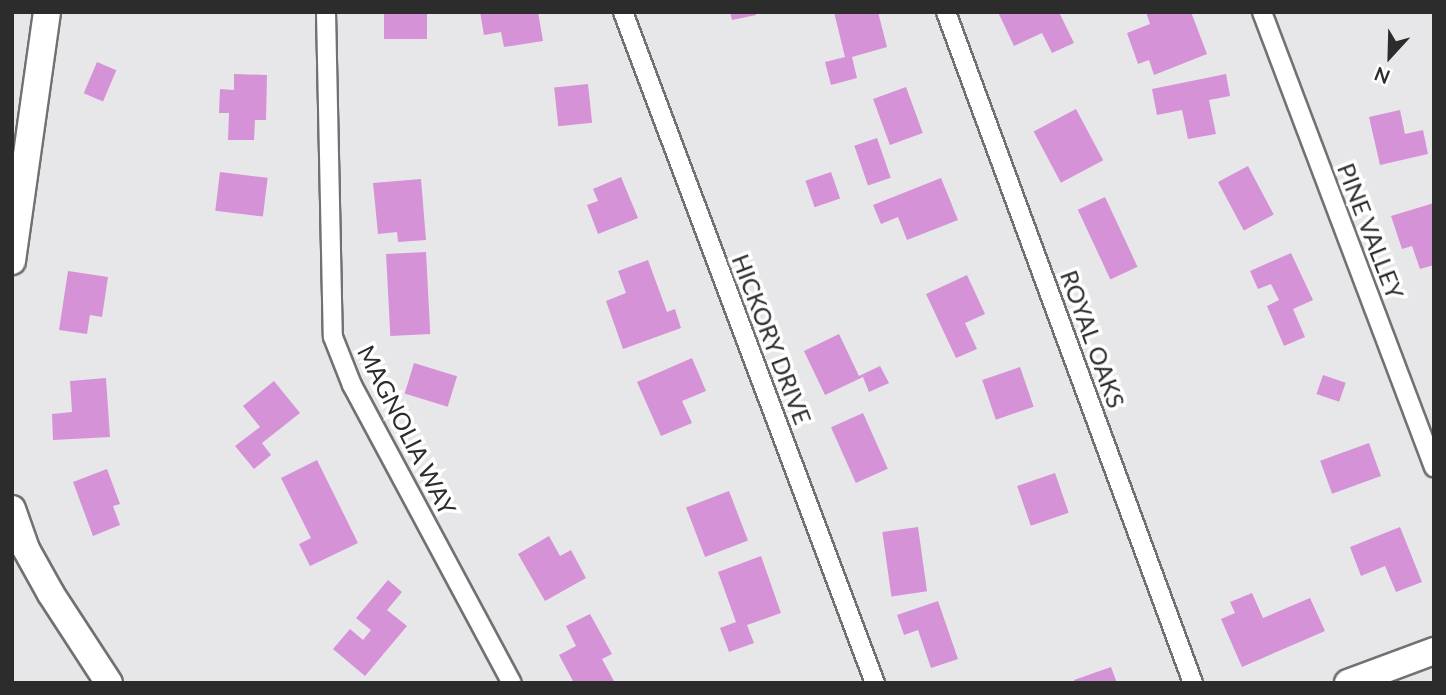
<!DOCTYPE html>
<style>
body{margin:0}
#map{position:relative;width:1446px;height:695px;overflow:hidden;background:#e7e7e9;font-family:Lato,sans-serif}
div>[style]{position:absolute}
[style*='--x']{left:calc(var(--x)*1px);top:calc(var(--y)*1px);width:calc(var(--w)*1px);rotate:calc(var(--a)*1deg)}
.building>*{inset:0;background:#d592d7;transform-origin:0 0}
.roads{filter:drop-shadow(2px 0 #717173) drop-shadow(-2px 0 #717173) drop-shadow(0 2px #717173) drop-shadow(0 -2px #717173)}
.street>*{height:18px;margin:-9px;padding:0 9px;transform-origin:9px;border-radius:9px;background:#fff}
.secondary>*{height:26px;margin:-13px;padding:0 13px;transform-origin:13px;border-radius:13px;background:#fff}
span{translate:-50% -50%;white-space:nowrap;text-align:center;line-height:1.15;-webkit-text-stroke:7px #fff;paint-order:stroke}
.street-label{font-size:24px;color:#2c2c2d}
.frame{position:absolute;inset:0;border:14px solid #2c2c2d;pointer-events:none}
.north{position:absolute;left:1355px;top:21px;width:70px;height:70px;-webkit-text-stroke:5px #fff;paint-order:stroke;rotate:202deg;font-size:19px;font-weight:700;line-height:28px;text-align:center;color:#2c2c2d}
.north::after{content:'';display:block;margin:auto;width:24px;height:32px;background:#2c2c2d;clip-path:polygon(50% 0,100% 100%,50% 72%,0 100%)}
</style>
<div id="map">
<div class="building">
<i style="left:384px;top:12px;width:43px;height:27px"></i>
<i style="clip-path:polygon(480px 12px,538px 12px,543px 41px,504px 47px,501px 32px,484px 35px)"></i>
<i style="clip-path:polygon(730px 12px,755px 12px,756px 15px,732px 20px)"></i>
<i style="clip-path:polygon(834px 12px,878px 12px,887px 47px,852px 57px,857px 78px,831px 85px,825px 62px,845px 57px)"></i>
<i style="clip-path:polygon(998px 12px,1059px 12px,1074px 43px,1052px 53px,1042px 33px,1014px 46px)"></i>
<i style="clip-path:polygon(1146px 12px,1191px 12px,1207px 54px,1154px 75px,1149px 60px,1138px 64px,1127px 33px,1150px 24px)"></i>
<i style="left:97px;top:62px;width:21px;height:34px;rotate:23deg"></i>
<i style="clip-path:polygon(234px 74px,267px 75px,266px 120px,255px 120px,254px 140px,228px 140px,229px 113px,219px 113px,220px 89px,234px 90px)"></i>
<i style="clip-path:polygon(1226px 74px,1230px 96px,1209px 100px,1216px 134px,1188px 139px,1182px 110px,1157px 115px,1152px 89px)"></i>
<i style="left:588px;top:84px;width:39px;height:34px;rotate:84deg"></i>
<i style="left:906px;top:87px;width:49px;height:35px;rotate:70deg"></i>
<i style="left:1076px;top:109px;width:58px;height:48px;rotate:62deg"></i>
<i style="clip-path:polygon(1400px 110px,1405px 134px,1423px 130px,1428px 154px,1380px 165px,1369px 117px)"></i>
<i style="left:877px;top:138px;width:42px;height:24px;rotate:71deg"></i>
<i style="left:1248px;top:166px;width:55px;height:34px;rotate:62deg"></i>
<i style="left:220px;top:172px;width:48px;height:39px;rotate:7deg"></i>
<i style="left:831px;top:172px;width:28px;height:27px;rotate:71deg"></i>
<i style="clip-path:polygon(621px 177px,638px 218px,598px 234px,587px 205px,598px 201px,593px 189px)"></i>
<i style="clip-path:polygon(941px 178px,958px 220px,907px 240px,898px 217px,881px 224px,873px 205px)"></i>
<i style="clip-path:polygon(421px 179px,426px 240px,398px 242px,397px 232px,378px 234px,373px 183px)"></i>
<i style="left:1105px;top:197px;width:77px;height:30px;rotate:65deg"></i>
<i style="clip-path:polygon(1434px 203px,1434px 265px,1420px 269px,1412px 246px,1402px 249px,1391px 216px)"></i>
<i style="left:426px;top:252px;width:82px;height:40px;rotate:87deg"></i>
<i style="clip-path:polygon(1291px 253px,1313px 300px,1293px 309px,1305px 337px,1284px 346px,1267px 306px,1279px 300px,1271px 284px,1258px 289px,1250px 271px)"></i>
<i style="clip-path:polygon(648px 260px,667px 312px,675px 309px,681px 328px,623px 349px,606px 301px,626px 293px,618px 271px)"></i>
<i style="clip-path:polygon(68px 271px,108px 277px,102px 317px,90px 315px,87px 334px,59px 330px)"></i>
<i style="clip-path:polygon(967px 275px,985px 314px,965px 323px,977px 349px,956px 358px,926px 294px)"></i>
<i style="clip-path:polygon(839px 334px,859px 376px,880px 366px,889px 383px,869px 392px,863px 377px,825px 395px,804px 351px)"></i>
<i style="clip-path:polygon(692px 358px,706px 391px,682px 401px,692px 423px,661px 436px,637px 382px)"></i>
<i style="left:414px;top:363px;width:45px;height:32px;rotate:17deg"></i>
<i style="left:1020px;top:367px;width:42px;height:40px;rotate:71deg"></i>
<i style="left:1323px;top:375px;width:24px;height:20px;rotate:19deg"></i>
<i style="clip-path:polygon(106px 378px,110px 437px,53px 440px,52px 414px,72px 412px,70px 381px)"></i>
<i style="clip-path:polygon(274px 381px,300px 413px,262px 443px,271px 455px,254px 469px,235px 446px,260px 427px,243px 406px)"></i>
<i style="left:863px;top:413px;width:61px;height:35px;rotate:66deg"></i>
<i style="left:1369px;top:443px;width:35px;height:52px;rotate:70deg"></i>
<i style="clip-path:polygon(317px 460px,358px 543px,310px 566px,299px 544px,311px 538px,281px 478px)"></i>
<i style="clip-path:polygon(107px 469px,120px 504px,113px 506px,120px 525px,93px 536px,73px 482px)"></i>
<i style="left:1055px;top:473px;width:42px;height:40px;rotate:71deg"></i>
<i style="left:729px;top:491px;width:53px;height:46px;rotate:69deg"></i>
<i style="left:918px;top:527px;width:65px;height:36px;rotate:82deg"></i>
<i style="clip-path:polygon(1400px 527px,1422px 582px,1396px 592px,1385px 566px,1361px 576px,1350px 547px)"></i>
<i style="clip-path:polygon(549px 536px,560px 556px,571px 550px,586px 578px,545px 601px,518px 554px)"></i>
<i style="clip-path:polygon(761px 556px,781px 613px,747px 625px,754px 643px,729px 652px,720px 628px,736px 622px,718px 572px)"></i>
<i style="clip-path:polygon(388px 580px,402px 592px,387px 610px,407px 626px,365px 676px,333px 649px,350px 629px,363px 640px,371px 630px,356px 618px)"></i>
<i style="clip-path:polygon(1252px 593px,1263px 618px,1310px 598px,1325px 631px,1242px 667px,1221px 619px,1235px 613px,1230px 602px)"></i>
<i style="clip-path:polygon(938px 601px,958px 659px,931px 668px,918px 630px,904px 635px,897px 615px)"></i>
<i style="clip-path:polygon(590px 614px,612px 654px,602px 659px,615px 683px,574px 683px,559px 655px,576px 646px,566px 626px)"></i>
<i style="clip-path:polygon(1111px 667px,1117px 683px,1075px 683px,1074px 680px)"></i>
</div>
<div class="roads">
<div class="street">
<i style="--x:326;--y:12;--w:325;--a:88.8"></i>
<i style="--x:333;--y:337;--w:52;--a:68.4"></i>
<i style="--x:352;--y:385;--w:338;--a:61.8"></i>
<i style="--x:623;--y:12;--w:717;--a:69.42"></i>
<i style="--x:946;--y:12;--w:715;--a:69.79"></i>
<i style="--x:1262;--y:12;--w:487;--a:69.3"></i>
</div>
<div class="secondary">
<i style="--x:12;--y:261;--w:251;--a:-82"></i>
<i style="--x:12;--y:509;--w:42;--a:70.7"></i>
<i style="--x:26;--y:549;--w:51;--a:60.9"></i>
<i style="--x:51;--y:594;--w:106;--a:56.9"></i>
<i style="--x:1348;--y:683;--w:92;--a:-20.4"></i>
</div>
</div>
<div class="street-label">
<span style="left:1371px;top:231px;rotate:69deg">PINE VALLEY</span>
<span style="left:772px;top:339px;rotate:69deg">HICKORY DRIVE</span>
<span style="left:1093px;top:339px;rotate:70deg">ROYAL OAKS</span>
<span style="left:407px;top:430px;rotate:63deg">MAGNOLIA WAY</span>
</div>
<div class="frame"></div>
<div class="north">N</div>
</div>
